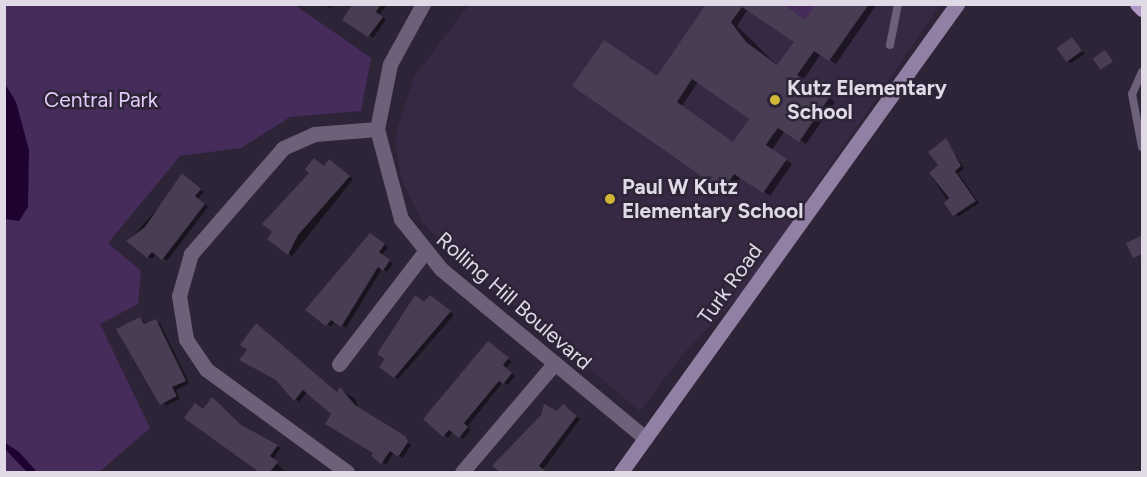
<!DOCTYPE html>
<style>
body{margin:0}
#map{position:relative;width:1147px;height:477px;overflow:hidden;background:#2e2438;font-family:Figtree,sans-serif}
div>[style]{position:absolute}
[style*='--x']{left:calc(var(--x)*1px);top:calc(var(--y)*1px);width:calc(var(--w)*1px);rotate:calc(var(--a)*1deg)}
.built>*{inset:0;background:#372943}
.green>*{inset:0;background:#452c5a}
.water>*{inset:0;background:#1e0330}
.shadow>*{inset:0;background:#0007}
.building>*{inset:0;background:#483d53;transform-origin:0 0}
.lane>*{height:8px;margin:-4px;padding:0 4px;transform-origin:4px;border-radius:4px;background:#6c6178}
.street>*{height:15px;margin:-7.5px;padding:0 7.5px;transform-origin:7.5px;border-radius:7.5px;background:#6c6178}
.secondary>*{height:15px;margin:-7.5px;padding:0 7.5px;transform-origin:7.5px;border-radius:7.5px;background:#9280a4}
.primary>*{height:15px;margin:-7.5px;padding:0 7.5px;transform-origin:7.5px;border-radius:7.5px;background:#af97c7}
.dots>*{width:16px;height:16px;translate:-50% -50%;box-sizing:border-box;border:3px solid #2e2438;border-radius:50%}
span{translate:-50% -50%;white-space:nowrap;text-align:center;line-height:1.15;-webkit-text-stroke:5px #2e2438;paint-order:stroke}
.poi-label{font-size:21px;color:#e0dae7;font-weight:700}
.left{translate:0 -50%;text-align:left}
.park-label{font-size:21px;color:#e2caf9}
.street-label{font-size:21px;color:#e0dae7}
.frame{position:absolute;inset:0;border:6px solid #e0dae7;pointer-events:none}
</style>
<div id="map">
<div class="built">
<i style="clip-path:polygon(469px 5px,940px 5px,747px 288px,682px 355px,640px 411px,461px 262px,422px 222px,400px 175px,395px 137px,414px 77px)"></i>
</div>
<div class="green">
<i style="clip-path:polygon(4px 5px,295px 5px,371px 58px,361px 111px,290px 117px,241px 148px,180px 156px,108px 243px,141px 271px,138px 304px,100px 324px,150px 428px,99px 472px,5px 472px)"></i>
<i style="clip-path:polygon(783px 5px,816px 5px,805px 20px)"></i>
</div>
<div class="water">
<i style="clip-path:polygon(4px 82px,16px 102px,29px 150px,28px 207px,19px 221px,5px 219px)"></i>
<i style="clip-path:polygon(4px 442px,19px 452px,37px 472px,27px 472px,5px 449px)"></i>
</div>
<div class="shadow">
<i style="clip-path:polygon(324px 4px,334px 4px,331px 9px)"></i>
<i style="clip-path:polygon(355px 4px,386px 6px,379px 15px,386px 20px,373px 38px,344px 19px)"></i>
<i style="clip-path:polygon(evenodd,708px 4px,781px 4px,806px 22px,818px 4px,877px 4px,836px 64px,821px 54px,803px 80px,835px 102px,806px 144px,785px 130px,772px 150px,792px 164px,770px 196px,741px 176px,730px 193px,723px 189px,657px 77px,708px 4px,748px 9px,796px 42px,778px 66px,737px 26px,748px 9px,708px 4px,698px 82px,751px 118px,734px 143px,682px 106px,698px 82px)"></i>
<i style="clip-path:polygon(1072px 39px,1085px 54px,1071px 63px,1067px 61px)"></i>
<i style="clip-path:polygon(946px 140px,964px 168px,958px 173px,979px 203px,958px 217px,930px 174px,940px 165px)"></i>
<i style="clip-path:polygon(333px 164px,353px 179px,292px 256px,269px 239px,325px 167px)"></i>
<i style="clip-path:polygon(186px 178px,204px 192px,198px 199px,208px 207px,167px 261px,156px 253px,152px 259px,128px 241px)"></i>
<i style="clip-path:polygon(374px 237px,388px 247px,382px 255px,393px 264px,387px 272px,382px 269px,346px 328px,336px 321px,331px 327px,307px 310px)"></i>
<i style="clip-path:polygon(434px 299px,454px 315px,398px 379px,394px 377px,425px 304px)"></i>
<i style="clip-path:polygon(140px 318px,147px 325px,160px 323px,189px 383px,176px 390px,180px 399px,165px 406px)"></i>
<i style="clip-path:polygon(492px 345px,512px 362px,506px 368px,515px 376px,508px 385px,503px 382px,467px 427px,471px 430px,463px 439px,453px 431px,448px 438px,444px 435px)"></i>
<i style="clip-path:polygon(277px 379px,337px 393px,340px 389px,355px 399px,359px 409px,411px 445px,403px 458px,394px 452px,386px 465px,308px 391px,299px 402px)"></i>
<i style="clip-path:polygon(213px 399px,245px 429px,281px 448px,273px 459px,285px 472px,262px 472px,186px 418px,204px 411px)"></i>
<i style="clip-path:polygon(567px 408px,580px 419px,541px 472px,502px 472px,495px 466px)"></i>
</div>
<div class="building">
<i style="clip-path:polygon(353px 4px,381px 4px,376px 12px,383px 17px,368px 37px,342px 20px)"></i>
<i style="clip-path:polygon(evenodd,706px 4px,783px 4px,805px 20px,816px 4px,869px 4px,829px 61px,814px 51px,797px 75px,829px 98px,799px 142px,778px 128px,772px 136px,766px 145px,787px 159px,763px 193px,734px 174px,723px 191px,572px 86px,604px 40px,657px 76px,706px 4px,742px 7px,794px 42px,777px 65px,746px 42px,731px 22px,742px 7px,706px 4px,692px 79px,749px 119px,733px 142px,677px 102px,692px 79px)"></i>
<i style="left:1072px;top:37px;width:17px;height:19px;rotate:54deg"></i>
<i style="left:1105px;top:50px;width:14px;height:15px;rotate:56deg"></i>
<i style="clip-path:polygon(946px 138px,961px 166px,955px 171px,976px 201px,953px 216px,944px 203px,949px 198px,929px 173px,938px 165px,928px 152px)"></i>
<i style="clip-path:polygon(314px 158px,324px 166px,329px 159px,350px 176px,298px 235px,288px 255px,267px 239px,272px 232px,262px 224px,309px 173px,305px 169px)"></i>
<i style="clip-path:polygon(182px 173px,201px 189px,195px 196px,205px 204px,162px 260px,152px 252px,147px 258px,126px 241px,145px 227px)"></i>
<i style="clip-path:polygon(370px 233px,385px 244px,379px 252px,390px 260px,383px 271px,378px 267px,341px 327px,331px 320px,326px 326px,305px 310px)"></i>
<i style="clip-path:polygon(1143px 235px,1143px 254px,1133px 258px,1126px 243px)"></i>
<i style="clip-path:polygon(415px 295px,424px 302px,430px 295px,451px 311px,394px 378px,379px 367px,385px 359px,377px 354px)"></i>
<i style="clip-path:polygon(140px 317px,144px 324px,156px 319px,186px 381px,172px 387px,177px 396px,160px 405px,116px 329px)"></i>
<i style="clip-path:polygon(256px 323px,337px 392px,340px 387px,355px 405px,405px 436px,408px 442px,398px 457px,390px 451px,381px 464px,371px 456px,373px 453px,325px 424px,331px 414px,303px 390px,294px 401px,276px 380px,239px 360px,247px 350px,240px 345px)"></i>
<i style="clip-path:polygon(488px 341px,509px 358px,503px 365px,512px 373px,503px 384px,499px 381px,464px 423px,468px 427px,459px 438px,449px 430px,443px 437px,423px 419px)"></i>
<i style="clip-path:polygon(212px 397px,241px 425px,278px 445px,270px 456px,278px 462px,270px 472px,259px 472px,184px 418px,195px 403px,203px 409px)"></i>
<i style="clip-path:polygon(544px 404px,557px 411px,563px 404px,577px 416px,539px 466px,547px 472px,500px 472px,492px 466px,541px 415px)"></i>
</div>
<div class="lane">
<i style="--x:890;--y:45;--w:42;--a:-79"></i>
<i style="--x:1142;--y:72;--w:24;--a:114"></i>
<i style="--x:1132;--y:94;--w:54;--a:79.3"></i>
</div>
<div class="street">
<i style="--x:423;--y:4;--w:68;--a:118.8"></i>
<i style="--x:390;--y:64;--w:66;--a:101.3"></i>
<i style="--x:377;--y:129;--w:93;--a:75.1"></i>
<i style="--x:401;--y:219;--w:64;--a:51.3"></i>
<i style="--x:441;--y:269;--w:265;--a:39.6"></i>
<i style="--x:339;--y:364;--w:140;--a:-52.6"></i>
<i style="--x:347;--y:472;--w:175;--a:-143.9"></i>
<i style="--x:206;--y:369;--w:36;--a:-124"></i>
<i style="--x:186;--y:339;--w:44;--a:-99.2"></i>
<i style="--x:179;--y:296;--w:44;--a:-74.1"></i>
<i style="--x:191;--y:254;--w:140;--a:-49"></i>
<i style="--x:283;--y:148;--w:34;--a:-24"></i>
<i style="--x:314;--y:134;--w:63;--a:-4.5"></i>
<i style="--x:462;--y:472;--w:142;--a:-49.6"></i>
</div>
<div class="secondary">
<i style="--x:621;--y:472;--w:576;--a:-54.32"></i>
</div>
<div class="primary">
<i style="--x:1137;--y:4;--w:7;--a:45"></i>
</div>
<div class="dots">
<i style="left:775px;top:100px;background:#d0b736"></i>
<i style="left:610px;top:199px;background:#d0b736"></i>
</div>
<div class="poi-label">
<span class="left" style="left:787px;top:100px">Kutz Elementary<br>School</span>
<span class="left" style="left:622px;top:199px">Paul W Kutz<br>Elementary School</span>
</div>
<div class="park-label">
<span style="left:101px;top:100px">Central Park</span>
</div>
<div class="street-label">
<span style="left:730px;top:284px;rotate:-54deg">Turk Road</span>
<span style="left:514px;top:301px;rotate:41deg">Rolling Hill Boulevard</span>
</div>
<div class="frame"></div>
</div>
